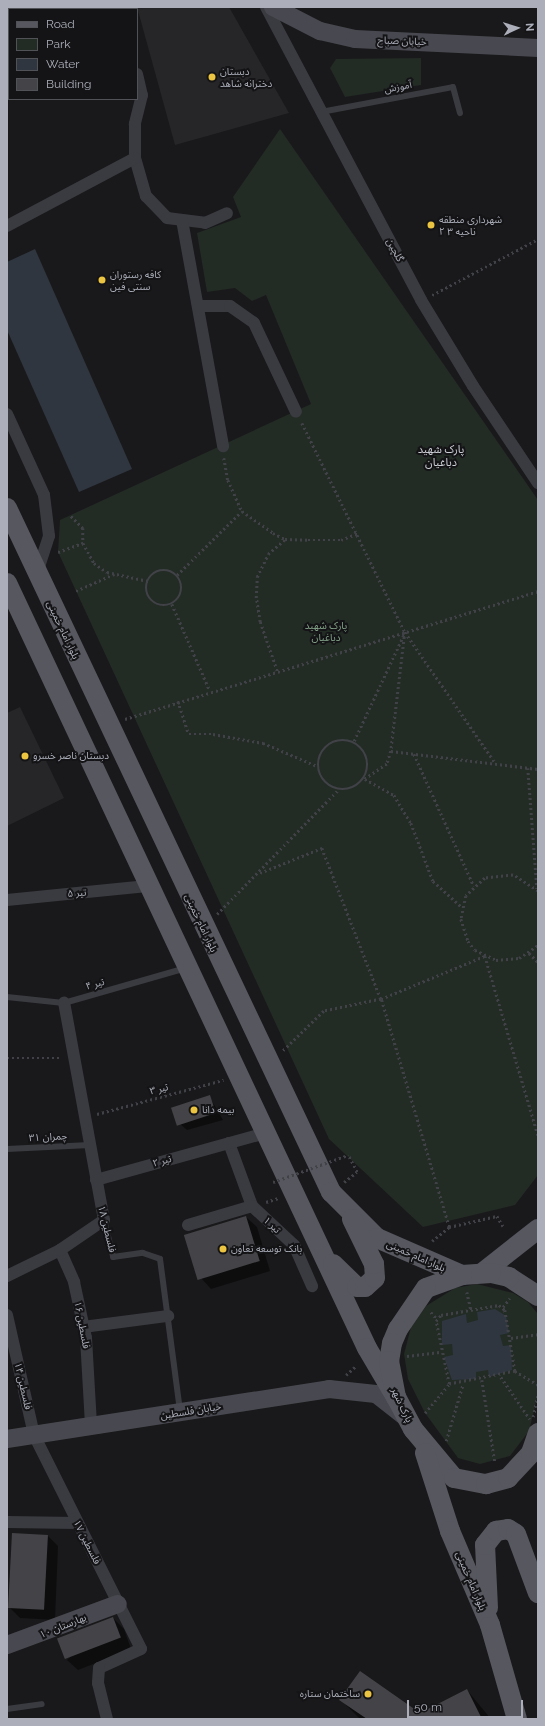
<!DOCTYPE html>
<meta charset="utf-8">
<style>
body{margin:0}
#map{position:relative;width:545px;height:1726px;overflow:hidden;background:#19191b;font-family:Raleway,"Noto Sans Arabic",sans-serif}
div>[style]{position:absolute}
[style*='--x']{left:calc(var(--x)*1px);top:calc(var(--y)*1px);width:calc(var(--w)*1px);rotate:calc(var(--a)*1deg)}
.built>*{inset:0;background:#262528}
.green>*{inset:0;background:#232b25}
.water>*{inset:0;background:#2f363f}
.shadow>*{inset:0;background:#0007}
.building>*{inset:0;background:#444448;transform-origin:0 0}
.path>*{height:2.5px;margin-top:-1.25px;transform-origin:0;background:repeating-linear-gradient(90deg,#404247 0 2px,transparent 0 5px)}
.path>.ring{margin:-1.25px;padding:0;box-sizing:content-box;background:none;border:2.5px solid #404247;border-radius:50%}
.lane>*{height:6px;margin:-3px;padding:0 3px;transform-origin:3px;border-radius:3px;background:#3a3b40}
.street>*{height:12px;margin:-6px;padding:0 6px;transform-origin:6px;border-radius:6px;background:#3a3b40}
.secondary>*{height:18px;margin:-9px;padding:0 9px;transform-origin:9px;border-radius:9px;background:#484950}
.primary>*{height:20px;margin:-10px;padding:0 10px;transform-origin:10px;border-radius:10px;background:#56575f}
.path-bridge>*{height:2.5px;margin-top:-1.25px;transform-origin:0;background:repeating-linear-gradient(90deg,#404247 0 2px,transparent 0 5px)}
.dots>*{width:11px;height:11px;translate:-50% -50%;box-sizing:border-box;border:2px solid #141416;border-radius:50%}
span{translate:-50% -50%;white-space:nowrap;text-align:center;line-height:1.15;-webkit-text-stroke:4px #141416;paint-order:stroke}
.street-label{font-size:10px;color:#acafba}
.poi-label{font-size:10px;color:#acafba}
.left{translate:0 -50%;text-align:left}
.right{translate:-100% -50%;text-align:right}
.park-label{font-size:10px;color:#84a48a}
.neighbourhood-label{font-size:11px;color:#cdcfd6}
.frame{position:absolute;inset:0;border:8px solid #acafba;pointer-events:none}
.legend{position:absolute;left:8px;top:8px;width:130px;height:92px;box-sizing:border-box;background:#141416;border:1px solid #515258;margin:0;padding:5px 7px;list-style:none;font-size:12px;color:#acafba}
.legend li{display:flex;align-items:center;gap:8px;height:20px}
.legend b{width:20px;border:1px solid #515258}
.north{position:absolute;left:497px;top:8px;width:40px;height:40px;-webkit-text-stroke:3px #141416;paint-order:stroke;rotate:86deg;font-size:11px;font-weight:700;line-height:16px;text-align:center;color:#acafba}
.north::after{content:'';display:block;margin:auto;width:14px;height:18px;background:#acafba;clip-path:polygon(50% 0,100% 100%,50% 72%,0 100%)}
.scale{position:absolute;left:407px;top:1700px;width:116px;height:18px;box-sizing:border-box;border:2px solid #acafba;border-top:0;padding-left:5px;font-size:12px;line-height:14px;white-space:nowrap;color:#acafba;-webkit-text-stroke:3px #141416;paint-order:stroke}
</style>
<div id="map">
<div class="built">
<i style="clip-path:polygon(137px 7px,229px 7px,289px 113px,175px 145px)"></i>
<i style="clip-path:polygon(20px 707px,64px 798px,7px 826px,7px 713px)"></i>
</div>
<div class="green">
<i style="clip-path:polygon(421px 58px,421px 85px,345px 97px,330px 68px,336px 59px)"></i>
<i style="clip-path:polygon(280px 129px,538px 500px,538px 1175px,515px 1205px,423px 1227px,329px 1139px,58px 552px,60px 520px,311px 404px,266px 295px,252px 301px,235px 288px,207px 292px,197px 233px,241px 217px,233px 197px)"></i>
<i style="clip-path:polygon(477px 1284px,513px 1293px,528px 1302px,538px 1314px,538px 1394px,529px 1431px,510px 1456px,480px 1464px,458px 1458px,425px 1413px,408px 1379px,404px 1354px,411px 1327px,426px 1306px,455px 1288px)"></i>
</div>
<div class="water">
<i style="clip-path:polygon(35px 249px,132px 469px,79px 492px,7px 330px,7px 262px)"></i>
<i style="clip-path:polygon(495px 1309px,506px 1316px,509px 1333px,500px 1335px,503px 1346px,511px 1345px,512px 1370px,489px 1377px,488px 1370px,476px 1372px,476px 1379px,452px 1380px,444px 1357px,453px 1355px,452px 1344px,442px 1345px,442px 1321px,466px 1314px,467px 1323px,478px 1320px,477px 1312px)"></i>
</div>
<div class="shadow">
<i style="clip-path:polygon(209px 1096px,223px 1120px,187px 1130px,179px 1123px)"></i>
<i style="clip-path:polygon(246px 1217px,257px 1227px,270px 1271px,211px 1289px,201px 1278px)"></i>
<i style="clip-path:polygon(48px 1536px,58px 1546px,55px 1620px,20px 1618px,10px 1608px)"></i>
<i style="clip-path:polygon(113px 1618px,124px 1629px,131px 1649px,78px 1670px,67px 1660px)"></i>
<i style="clip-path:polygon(467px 1690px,491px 1719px,360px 1719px,341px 1700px,420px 1714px)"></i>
</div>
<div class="building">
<i style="left:210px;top:1095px;width:19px;height:41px;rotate:72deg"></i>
<i style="left:246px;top:1216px;width:47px;height:65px;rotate:73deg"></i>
<i style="left:12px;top:1533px;width:36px;height:75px;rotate:3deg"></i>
<i style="left:113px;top:1617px;width:22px;height:60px;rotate:69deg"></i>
<i style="clip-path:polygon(360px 1671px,420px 1713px,467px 1689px,482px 1719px,367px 1719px,339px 1700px)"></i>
</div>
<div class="path">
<i style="--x:7;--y:50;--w:7;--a:74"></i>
<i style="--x:432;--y:295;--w:120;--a:-27.8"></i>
<i style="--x:302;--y:423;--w:233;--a:63.8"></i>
<i style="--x:405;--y:632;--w:160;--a:55.4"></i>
<i style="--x:224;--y:458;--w:22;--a:80"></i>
<i style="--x:228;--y:480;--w:34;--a:66"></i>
<i style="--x:242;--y:511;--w:38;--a:35"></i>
<i style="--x:273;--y:533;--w:13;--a:27"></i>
<i style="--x:285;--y:539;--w:23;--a:2"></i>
<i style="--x:308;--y:540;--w:33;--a:0"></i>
<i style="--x:341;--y:540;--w:18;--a:-22"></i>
<i style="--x:71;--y:516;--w:17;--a:45"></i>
<i style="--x:83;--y:528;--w:15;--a:90"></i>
<i style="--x:83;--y:543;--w:23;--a:61"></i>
<i style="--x:94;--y:563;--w:16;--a:35"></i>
<i style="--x:107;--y:572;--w:42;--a:12.4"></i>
<i style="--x:58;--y:552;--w:27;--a:-20"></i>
<i class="ring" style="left:146px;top:570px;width:33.5px;height:33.5px"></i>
<i style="--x:177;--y:575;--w:91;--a:-44.6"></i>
<i style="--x:76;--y:591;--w:42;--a:-24.1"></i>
<i style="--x:172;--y:604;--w:95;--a:66.4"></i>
<i style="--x:277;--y:671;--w:52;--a:-109.1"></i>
<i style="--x:260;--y:622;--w:24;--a:-99"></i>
<i style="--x:256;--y:598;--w:21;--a:-87"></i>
<i style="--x:257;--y:577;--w:25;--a:-64"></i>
<i style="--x:268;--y:554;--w:23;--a:-41"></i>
<i style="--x:178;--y:701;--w:35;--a:72"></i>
<i style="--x:189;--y:734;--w:24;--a:0"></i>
<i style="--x:213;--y:734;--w:51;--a:10.2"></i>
<i style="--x:263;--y:743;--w:59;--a:23.1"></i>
<i style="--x:125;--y:719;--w:432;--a:-17.2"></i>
<i class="ring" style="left:318px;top:740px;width:47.5px;height:47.5px"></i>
<i style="--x:354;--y:741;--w:120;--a:-64.9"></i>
<i style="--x:405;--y:632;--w:120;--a:96.7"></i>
<i style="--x:391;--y:751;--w:14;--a:107"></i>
<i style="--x:387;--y:764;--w:27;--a:146"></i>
<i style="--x:365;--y:779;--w:33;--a:29"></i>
<i style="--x:394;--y:795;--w:33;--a:59"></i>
<i style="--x:411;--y:823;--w:62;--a:69.2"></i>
<i style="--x:433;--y:881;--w:39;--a:42"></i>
<i style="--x:391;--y:751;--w:148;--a:7"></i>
<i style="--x:414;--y:754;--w:145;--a:65.6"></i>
<i style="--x:528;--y:768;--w:121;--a:85.7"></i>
<i style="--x:260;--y:873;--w:67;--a:-22"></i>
<i style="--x:322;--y:848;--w:162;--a:68.7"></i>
<i style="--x:381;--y:999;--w:58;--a:168.1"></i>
<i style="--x:324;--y:1011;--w:59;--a:135.7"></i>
<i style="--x:538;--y:891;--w:30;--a:-147"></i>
<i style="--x:513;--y:875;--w:28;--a:174"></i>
<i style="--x:485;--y:878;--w:26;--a:137"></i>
<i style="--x:466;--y:896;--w:24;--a:102"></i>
<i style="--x:461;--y:919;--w:23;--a:72"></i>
<i style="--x:468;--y:941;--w:11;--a:52"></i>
<i style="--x:475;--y:950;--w:23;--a:25"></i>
<i style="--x:496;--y:960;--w:23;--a:-5"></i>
<i style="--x:519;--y:958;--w:23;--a:-34"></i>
<i style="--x:217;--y:914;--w:173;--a:-45.7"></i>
<i style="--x:529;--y:953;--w:13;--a:45"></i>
<i style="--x:7;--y:1058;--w:53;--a:0"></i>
<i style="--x:97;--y:1114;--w:131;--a:-15.1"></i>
<i style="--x:344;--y:1182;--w:16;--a:-38"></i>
<i style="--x:357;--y:1172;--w:19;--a:-118"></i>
<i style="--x:266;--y:1202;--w:13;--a:-18"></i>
<i style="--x:449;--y:1227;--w:238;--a:-106.6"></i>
<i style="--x:381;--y:999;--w:113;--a:-22.5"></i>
<i style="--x:485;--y:956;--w:187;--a:73.5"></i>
<i style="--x:432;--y:1241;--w:22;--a:-39"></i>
<i style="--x:449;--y:1227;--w:49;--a:-12.9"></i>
<i style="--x:497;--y:1216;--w:12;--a:59"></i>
<i style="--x:467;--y:1292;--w:18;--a:77"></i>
<i style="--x:499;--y:1305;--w:8;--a:40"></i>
<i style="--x:505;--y:1310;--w:62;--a:80.7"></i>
<i style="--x:515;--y:1371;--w:67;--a:168.9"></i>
<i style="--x:449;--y:1384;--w:64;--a:-101.7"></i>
<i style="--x:436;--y:1321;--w:8;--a:-50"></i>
<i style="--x:441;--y:1315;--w:59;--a:-9.8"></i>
<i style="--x:503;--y:1307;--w:11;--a:-52"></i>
<i style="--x:431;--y:1312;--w:9;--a:49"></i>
<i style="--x:511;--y:1338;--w:27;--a:-8"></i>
<i style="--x:407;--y:1356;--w:33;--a:-7"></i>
<i style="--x:515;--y:1371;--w:27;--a:31"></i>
<i style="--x:346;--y:1375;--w:13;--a:-42"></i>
<i style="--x:501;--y:1377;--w:51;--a:55.4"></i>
<i style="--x:482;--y:1380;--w:83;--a:81"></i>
<i style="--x:425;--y:1413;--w:38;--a:-50"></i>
<i style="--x:533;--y:1417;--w:24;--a:-78"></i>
<i style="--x:446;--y:1441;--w:59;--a:-73.4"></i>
</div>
<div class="lane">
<i style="--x:321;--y:112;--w:134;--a:-10.7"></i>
<i style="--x:453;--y:87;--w:27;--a:75"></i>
<i style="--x:7;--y:997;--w:57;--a:6"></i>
<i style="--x:64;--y:1003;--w:127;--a:-16"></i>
<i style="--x:7;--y:1149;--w:83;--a:-2.8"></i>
<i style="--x:104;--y:1220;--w:38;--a:76"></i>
<i style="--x:113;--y:1257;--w:30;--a:-8"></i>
<i style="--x:143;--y:1253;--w:18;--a:19"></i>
<i style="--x:160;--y:1259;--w:153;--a:82.5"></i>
<i style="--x:7;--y:1709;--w:35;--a:-8"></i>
</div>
<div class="street">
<i style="--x:122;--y:7;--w:2;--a:90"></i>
<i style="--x:266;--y:7;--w:331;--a:62.1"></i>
<i style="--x:421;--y:300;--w:100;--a:58.8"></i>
<i style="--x:473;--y:386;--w:117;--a:56.2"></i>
<i style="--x:137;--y:74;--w:22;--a:77"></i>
<i style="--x:142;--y:95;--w:30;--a:104"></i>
<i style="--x:135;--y:124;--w:34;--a:90"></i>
<i style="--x:135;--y:158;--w:40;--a:74"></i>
<i style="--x:146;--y:196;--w:30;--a:46"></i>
<i style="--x:167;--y:218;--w:38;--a:7"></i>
<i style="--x:205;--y:223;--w:24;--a:-24"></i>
<i style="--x:182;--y:220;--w:230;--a:79.7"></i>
<i style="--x:7;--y:226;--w:145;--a:-28"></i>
<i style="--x:198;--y:306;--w:32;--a:0"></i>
<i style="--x:230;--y:306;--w:29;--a:35"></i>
<i style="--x:254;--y:323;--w:98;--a:64.7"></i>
<i style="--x:7;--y:414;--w:89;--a:65.4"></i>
<i style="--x:44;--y:495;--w:41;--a:83"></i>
<i style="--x:49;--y:536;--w:38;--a:108"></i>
<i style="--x:7;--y:900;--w:141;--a:-5.7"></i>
<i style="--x:229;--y:1143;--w:67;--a:69.9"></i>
<i style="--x:252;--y:1206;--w:57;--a:42.9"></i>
<i style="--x:294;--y:1245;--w:45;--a:66.3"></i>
<i style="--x:96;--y:1180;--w:175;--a:-15.5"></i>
<i style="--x:188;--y:1225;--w:67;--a:-16.5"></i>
<i style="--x:60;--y:1250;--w:35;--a:66"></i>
<i style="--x:74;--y:1282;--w:57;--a:77.9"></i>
<i style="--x:86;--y:1338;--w:88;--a:86.7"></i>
<i style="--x:7;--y:1276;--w:59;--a:-26.1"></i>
<i style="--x:60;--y:1250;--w:53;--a:-34.3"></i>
<i style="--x:104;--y:1220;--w:221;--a:-100.4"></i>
<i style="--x:7;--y:1315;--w:123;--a:77.3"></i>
<i style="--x:34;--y:1435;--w:239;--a:63.4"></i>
<i style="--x:141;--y:1649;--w:46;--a:155.7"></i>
<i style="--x:99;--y:1668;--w:15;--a:94"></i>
<i style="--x:98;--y:1683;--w:37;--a:76"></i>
<i style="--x:83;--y:1327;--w:86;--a:-7.4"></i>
<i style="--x:7;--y:1522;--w:70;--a:0.8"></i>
</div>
<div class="secondary">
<i style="--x:273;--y:7;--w:53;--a:27.1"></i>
<i style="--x:320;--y:31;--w:36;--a:13"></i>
<i style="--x:355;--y:39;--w:183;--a:2.8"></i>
<i style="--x:7;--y:1439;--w:326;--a:-8.8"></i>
<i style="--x:329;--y:1389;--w:47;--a:6.1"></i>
<i style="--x:376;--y:1394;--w:36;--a:38"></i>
<i style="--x:7;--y:1645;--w:118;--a:-20.3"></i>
</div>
<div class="primary">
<i style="--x:7;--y:508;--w:757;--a:64.65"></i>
<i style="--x:331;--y:1192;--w:65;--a:45"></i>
<i style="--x:377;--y:1238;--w:93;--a:23.5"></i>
<i style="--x:7;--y:583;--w:845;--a:64.8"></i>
<i style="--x:367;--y:1348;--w:57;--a:59.4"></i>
<i style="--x:333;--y:1264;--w:33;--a:44"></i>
<i style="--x:357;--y:1287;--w:8;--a:0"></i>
<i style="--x:365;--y:1287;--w:13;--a:-42"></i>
<i style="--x:375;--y:1278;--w:14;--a:-94"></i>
<i style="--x:374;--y:1264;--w:50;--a:-116.1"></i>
<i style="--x:482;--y:1273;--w:71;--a:-38.2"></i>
<i style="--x:538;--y:1296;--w:35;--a:-147"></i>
<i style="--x:509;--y:1277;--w:18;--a:-167"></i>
<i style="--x:491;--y:1273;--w:29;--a:176"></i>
<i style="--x:462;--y:1275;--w:38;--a:160"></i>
<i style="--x:426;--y:1288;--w:50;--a:124.3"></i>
<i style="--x:398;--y:1329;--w:15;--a:113"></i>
<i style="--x:392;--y:1343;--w:18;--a:99"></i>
<i style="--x:389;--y:1361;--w:37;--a:79"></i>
<i style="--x:396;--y:1397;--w:36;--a:62"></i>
<i style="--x:413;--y:1429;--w:64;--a:50.1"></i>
<i style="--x:454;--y:1478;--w:33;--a:11"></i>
<i style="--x:486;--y:1484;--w:23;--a:-15"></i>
<i style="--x:508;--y:1478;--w:34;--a:-47"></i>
<i style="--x:531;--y:1453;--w:21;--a:-71"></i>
<i style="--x:425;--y:1453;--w:82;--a:72.2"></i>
<i style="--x:450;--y:1531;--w:102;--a:66.9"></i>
<i style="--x:490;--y:1625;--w:98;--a:74"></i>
<i style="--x:488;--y:1608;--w:63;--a:-92.7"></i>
<i style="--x:485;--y:1545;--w:18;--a:-52"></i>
<i style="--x:496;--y:1531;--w:12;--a:-9"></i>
<i style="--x:508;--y:1529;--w:9;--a:32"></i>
<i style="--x:516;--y:1534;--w:63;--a:69.6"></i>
</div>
<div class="path-bridge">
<i style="--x:273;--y:1182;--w:80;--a:-19.8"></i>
</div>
<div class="dots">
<i style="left:212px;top:77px;background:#ebc441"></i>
<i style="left:431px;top:225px;background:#ebc441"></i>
<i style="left:102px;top:280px;background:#ebc441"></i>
<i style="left:25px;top:756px;background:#ebc441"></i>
<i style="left:194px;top:1110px;background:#ebc441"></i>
<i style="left:223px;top:1249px;background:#ebc441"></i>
<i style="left:368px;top:1694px;background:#ebc441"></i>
</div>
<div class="street-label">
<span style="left:402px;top:41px;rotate:2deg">خیابان صباح</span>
<span style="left:398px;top:87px;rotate:-11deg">آموزش</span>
<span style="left:395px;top:250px;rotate:62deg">گلچین</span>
<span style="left:63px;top:630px;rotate:65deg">بلوار امام خمینی</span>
<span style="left:77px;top:893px;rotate:-5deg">تیر ۵</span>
<span style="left:201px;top:923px;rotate:65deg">بلوار امام خمینی</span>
<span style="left:95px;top:984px;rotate:-16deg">تیر ۴</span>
<span style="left:159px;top:1089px;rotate:-15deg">تیر ۳</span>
<span style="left:48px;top:1137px;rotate:-3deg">چمران ۳۱</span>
<span style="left:162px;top:1161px;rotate:-16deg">تیر ۲</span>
<span style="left:272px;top:1225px;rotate:43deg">تیر ۱</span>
<span style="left:107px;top:1229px;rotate:76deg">فلسطین ۱۸</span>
<span style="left:416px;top:1256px;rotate:24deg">بلوار امام خمینی</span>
<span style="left:82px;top:1325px;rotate:79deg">فلسطین ۱۶</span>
<span style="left:23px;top:1386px;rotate:77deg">فلسطین ۱۴</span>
<span style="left:402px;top:1405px;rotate:65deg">پارک شهر</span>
<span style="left:191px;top:1411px;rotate:-9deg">خیابان فلسطین</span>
<span style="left:87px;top:1542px;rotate:63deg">فلسطین ۱۷</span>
<span style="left:471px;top:1581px;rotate:67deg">بلوار امام خمینی</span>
<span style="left:63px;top:1626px;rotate:-22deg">بهارستان ۱۰</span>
</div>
<div class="poi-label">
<span class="left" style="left:220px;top:77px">دبستان<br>دخترانه شاهد</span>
<span class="left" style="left:439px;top:225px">شهرداری منطقه<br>۲ ناحیه ۳</span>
<span class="left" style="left:110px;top:280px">کافه رستوران<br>سنتی فین</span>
<span class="left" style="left:33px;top:756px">دبستان ناصر خسرو</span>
<span class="left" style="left:202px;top:1110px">بیمه دانا</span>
<span class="left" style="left:231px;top:1249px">بانک توسعه تعاون</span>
<span class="right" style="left:360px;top:1694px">ساختمان ستاره</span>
</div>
<div class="park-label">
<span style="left:326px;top:631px">پارک شهید<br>دباغیان</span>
</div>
<div class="neighbourhood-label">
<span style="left:441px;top:457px">پارک شهید<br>دباغیان</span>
</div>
<div class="frame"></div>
<ul class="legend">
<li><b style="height:5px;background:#56575f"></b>Road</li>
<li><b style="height:11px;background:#232b25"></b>Park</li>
<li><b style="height:11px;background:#2f363f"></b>Water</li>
<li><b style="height:11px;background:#444448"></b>Building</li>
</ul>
<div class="north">N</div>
<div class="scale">50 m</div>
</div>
